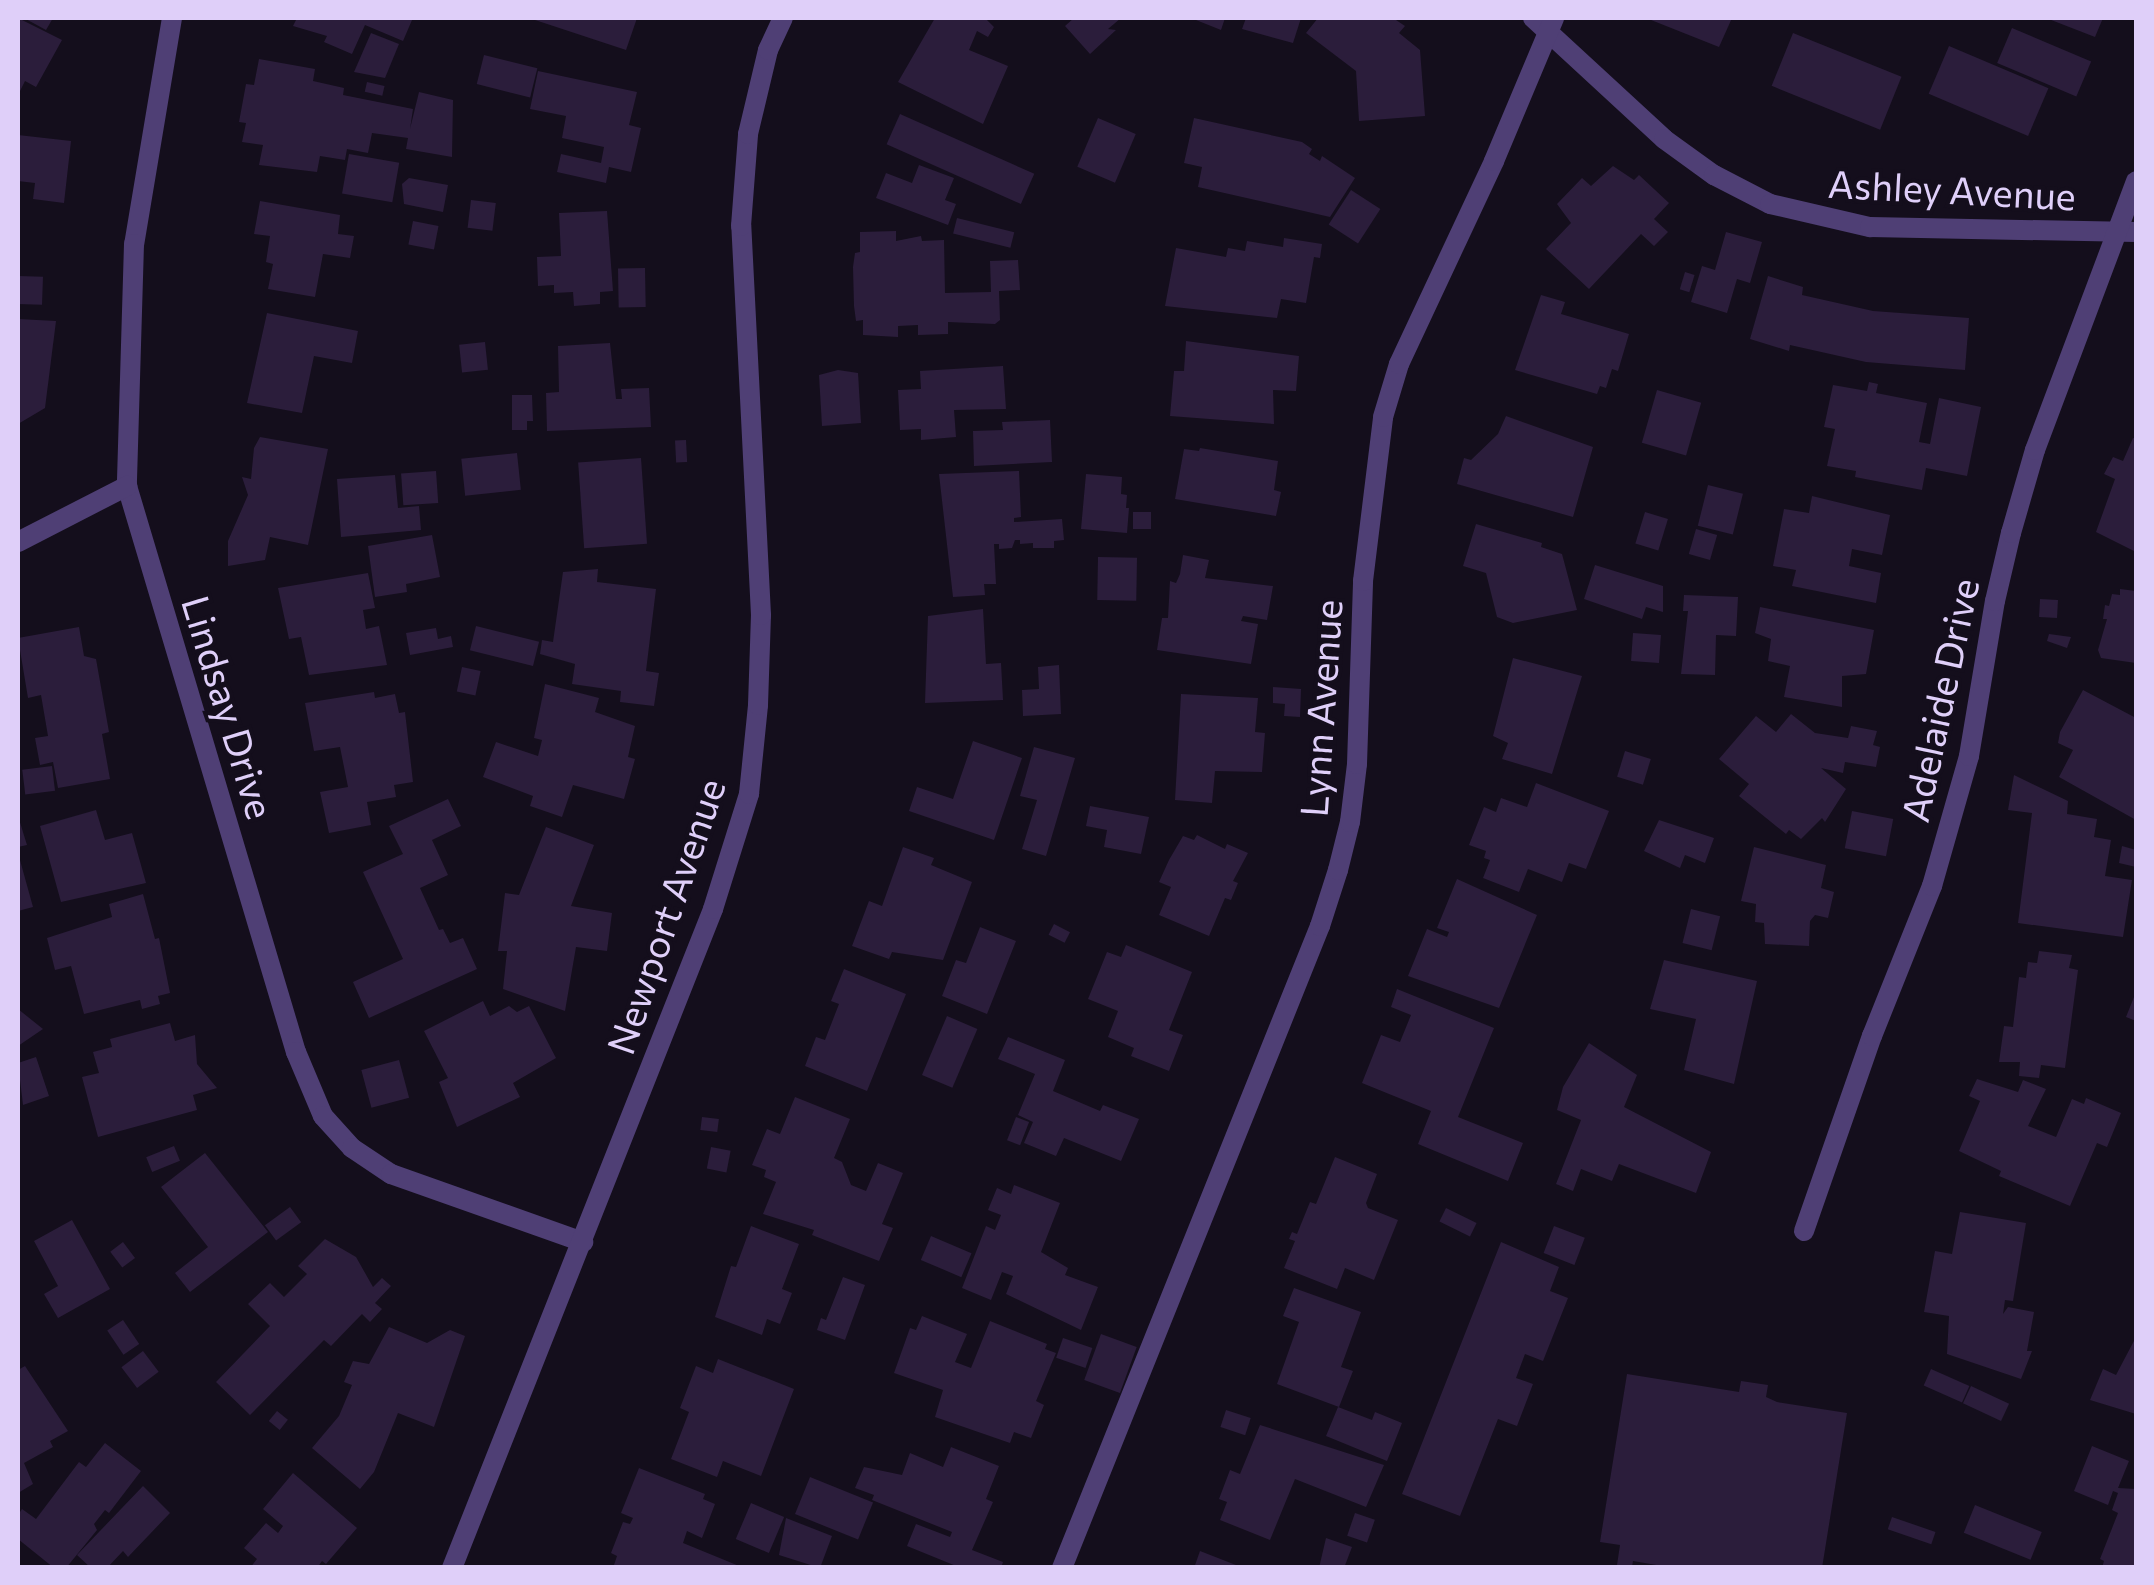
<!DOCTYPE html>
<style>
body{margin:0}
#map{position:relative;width:2154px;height:1585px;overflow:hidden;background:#140e1c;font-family:Commissioner,sans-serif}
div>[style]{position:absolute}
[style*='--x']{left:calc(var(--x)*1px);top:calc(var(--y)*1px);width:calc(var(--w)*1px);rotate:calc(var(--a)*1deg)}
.building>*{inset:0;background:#2b1d3b;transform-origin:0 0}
.minor>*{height:20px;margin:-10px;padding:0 10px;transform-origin:10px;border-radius:10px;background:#4f3f75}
.tertiary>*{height:20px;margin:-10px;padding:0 10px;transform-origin:10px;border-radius:10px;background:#4f3f75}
span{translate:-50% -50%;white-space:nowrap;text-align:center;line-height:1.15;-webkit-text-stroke:8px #140e1c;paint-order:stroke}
.street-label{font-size:38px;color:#dfcff9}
.frame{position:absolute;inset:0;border:20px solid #dfcff9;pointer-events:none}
</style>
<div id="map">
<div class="building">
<i style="clip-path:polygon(18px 18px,62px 40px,36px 87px,25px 81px,18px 95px)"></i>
<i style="clip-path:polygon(24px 18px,53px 18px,46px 30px)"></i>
<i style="clip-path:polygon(297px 18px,407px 18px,412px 20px,403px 41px,365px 25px,352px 54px,324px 42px,327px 36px,293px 26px)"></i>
<i style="clip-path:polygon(529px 18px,637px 18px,626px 50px)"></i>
<i style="clip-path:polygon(935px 18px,985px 18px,994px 27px,988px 37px,977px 31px,969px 50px,1008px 66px,983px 124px,898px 82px)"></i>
<i style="clip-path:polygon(1074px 18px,1121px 18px,1108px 29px,1116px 30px,1090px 54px,1065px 26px)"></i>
<i style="clip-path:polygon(1191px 18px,1225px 18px,1221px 30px)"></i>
<i style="clip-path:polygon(1246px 18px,1301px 18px,1293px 43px,1242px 29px)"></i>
<i style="clip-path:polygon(1318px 18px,1393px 18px,1405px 26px,1399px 33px,1420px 50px,1425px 116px,1359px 121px,1356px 71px,1306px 33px)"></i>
<i style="clip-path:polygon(1646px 18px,1732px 18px,1719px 47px)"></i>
<i style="clip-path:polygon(2046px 18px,2103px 18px,2095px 37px)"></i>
<i style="left:2012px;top:28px;width:86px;height:38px;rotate:23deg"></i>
<i style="clip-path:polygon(371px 33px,399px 44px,385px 78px,354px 72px)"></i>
<i style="left:1793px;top:33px;width:117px;height:57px;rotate:22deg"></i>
<i style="left:1949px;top:46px;width:108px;height:52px;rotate:23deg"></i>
<i style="left:484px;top:55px;width:55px;height:30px;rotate:14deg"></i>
<i style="clip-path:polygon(259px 59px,315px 69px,313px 81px,344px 88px,343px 95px,413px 109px,410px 129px,419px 92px,453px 100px,452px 157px,406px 149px,408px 138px,372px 133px,368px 153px,347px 149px,345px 160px,320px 156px,317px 172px,259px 165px,263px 145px,242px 142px,246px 123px,239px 122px,246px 84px,254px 85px)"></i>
<i style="clip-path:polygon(538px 71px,637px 92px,629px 125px,641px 128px,631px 172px,609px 167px,606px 183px,557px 172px,561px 154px,601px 163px,604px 147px,562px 138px,566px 116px,530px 109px)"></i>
<i style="left:367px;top:82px;width:18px;height:10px;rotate:13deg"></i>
<i style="left:900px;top:114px;width:147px;height:33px;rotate:24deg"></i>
<i style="left:1098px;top:118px;width:41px;height:53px;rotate:23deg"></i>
<i style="clip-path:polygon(1194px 118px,1302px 142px,1312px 149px,1309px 154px,1320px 161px,1322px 156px,1355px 178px,1330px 217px,1198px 187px,1202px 167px,1184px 163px)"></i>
<i style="clip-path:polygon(18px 135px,71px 141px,64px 203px,33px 199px,35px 183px,18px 181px)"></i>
<i style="left:349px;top:154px;width:51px;height:40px;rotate:10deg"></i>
<i style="clip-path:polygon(919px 165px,954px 178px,945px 200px,956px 204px,948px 225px,876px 198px,886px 173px,912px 183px)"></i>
<i style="clip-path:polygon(1613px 166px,1634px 180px,1639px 175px,1669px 203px,1654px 219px,1668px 232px,1654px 246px,1641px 234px,1589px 289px,1546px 249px,1571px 223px,1557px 204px,1582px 178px,1591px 186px)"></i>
<i style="clip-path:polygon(409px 178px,448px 185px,443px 212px,404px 204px,402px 184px)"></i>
<i style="left:1351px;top:190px;width:35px;height:41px;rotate:33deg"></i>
<i style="left:471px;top:200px;width:25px;height:28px;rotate:7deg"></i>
<i style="clip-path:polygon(260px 201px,340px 215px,338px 234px,354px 236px,350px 258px,323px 254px,315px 297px,268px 289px,273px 264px,266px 262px,270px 236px,254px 234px)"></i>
<i style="clip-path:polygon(607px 211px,613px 291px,600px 292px,600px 304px,574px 306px,573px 292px,554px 293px,554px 285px,538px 286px,537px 257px,561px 256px,559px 213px)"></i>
<i style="left:957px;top:218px;width:59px;height:16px;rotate:14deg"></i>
<i style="left:413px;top:221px;width:26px;height:24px;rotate:11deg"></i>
<i style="clip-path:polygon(896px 231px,896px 241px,921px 236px,922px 241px,944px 240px,945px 293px,991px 292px,990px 261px,1018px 260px,1020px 290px,999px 291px,1000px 320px,995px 324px,948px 322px,948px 334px,918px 335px,918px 325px,898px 326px,898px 337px,863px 335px,863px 320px,856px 321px,854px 306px,853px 267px,855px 253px,860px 252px,860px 232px)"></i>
<i style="clip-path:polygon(1726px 232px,1762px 242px,1750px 283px,1737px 279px,1727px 313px,1691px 302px,1702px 266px,1715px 270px)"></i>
<i style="clip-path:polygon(1284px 238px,1322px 244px,1320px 258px,1314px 257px,1306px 303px,1281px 299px,1277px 318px,1165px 306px,1176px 248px,1226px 257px,1228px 248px,1245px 251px,1247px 241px,1283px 247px)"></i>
<i style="left:645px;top:268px;width:39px;height:27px;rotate:89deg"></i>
<i style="left:1685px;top:272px;width:10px;height:18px;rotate:17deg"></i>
<i style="left:18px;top:276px;width:25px;height:28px;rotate:2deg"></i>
<i style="clip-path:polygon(1768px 276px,1803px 287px,1802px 295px,1873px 311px,1969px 318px,1965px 370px,1866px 362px,1790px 345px,1789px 351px,1750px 339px)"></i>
<i style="clip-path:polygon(1541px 295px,1565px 302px,1561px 314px,1629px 334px,1618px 371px,1612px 369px,1606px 388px,1600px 386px,1597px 394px,1515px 370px)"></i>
<i style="clip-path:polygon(267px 313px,358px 331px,352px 363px,314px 356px,302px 413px,247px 403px)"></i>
<i style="clip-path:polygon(18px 319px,56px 321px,45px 408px,18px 424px)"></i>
<i style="clip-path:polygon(1186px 341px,1299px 356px,1296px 391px,1273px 390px,1274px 424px,1170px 416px,1174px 371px,1184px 371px)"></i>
<i style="left:485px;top:342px;width:28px;height:26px;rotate:84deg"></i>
<i style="clip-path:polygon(610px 343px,616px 399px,622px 399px,621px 389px,649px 388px,651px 427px,547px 431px,546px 393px,559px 392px,558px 346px)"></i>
<i style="clip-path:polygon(1003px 366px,1006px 409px,954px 410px,956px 437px,921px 440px,921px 429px,900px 430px,898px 390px,921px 389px,920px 371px)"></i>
<i style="clip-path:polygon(838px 370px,858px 373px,861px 423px,822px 426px,819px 375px)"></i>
<i style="clip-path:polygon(1869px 382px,1878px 384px,1876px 393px,1927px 403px,1919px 442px,1930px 444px,1939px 398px,1981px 407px,1967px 476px,1926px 468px,1922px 490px,1855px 477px,1856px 471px,1827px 466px,1835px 429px,1824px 427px,1833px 385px,1867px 391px)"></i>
<i style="left:1657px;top:390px;width:46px;height:55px;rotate:16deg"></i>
<i style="clip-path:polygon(512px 395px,532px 395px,533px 421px,527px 421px,527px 430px,512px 430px)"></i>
<i style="clip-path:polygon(1506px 416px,1593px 447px,1573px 517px,1457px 484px,1464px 458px,1471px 460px,1498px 434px)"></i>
<i style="clip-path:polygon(1050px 420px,1052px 462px,974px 466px,973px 431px,1003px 430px,1002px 422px)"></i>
<i style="clip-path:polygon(260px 437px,328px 449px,308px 545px,270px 537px,265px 560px,228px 566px,228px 541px,248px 495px,242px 477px,251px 479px,254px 448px)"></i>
<i style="clip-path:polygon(2133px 438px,2136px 439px,2136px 552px,2096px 532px,2115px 479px,2104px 474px,2113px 457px,2123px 461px)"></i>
<i style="left:686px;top:440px;width:22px;height:11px;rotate:87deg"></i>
<i style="clip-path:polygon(1200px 448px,1278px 461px,1274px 490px,1281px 492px,1276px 516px,1175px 499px,1184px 449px,1199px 451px)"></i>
<i style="left:517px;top:453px;width:37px;height:56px;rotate:84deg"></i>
<i style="left:641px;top:458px;width:86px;height:63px;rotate:86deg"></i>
<i style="left:436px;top:471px;width:32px;height:35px;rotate:86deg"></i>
<i style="clip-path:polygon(1019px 471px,1021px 517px,1014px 518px,1014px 522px,1062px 519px,1064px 540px,1054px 541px,1054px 548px,1033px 548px,1033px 543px,1020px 544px,1020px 540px,1015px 540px,1012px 548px,999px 549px,999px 544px,994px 544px,996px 584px,984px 584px,985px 595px,953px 597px,939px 474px)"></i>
<i style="clip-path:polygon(1086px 474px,1122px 477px,1121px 494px,1127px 495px,1126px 508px,1129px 508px,1127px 533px,1081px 529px)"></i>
<i style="clip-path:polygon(395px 475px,398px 508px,419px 506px,421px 530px,341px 537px,337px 479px)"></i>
<i style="left:1708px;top:485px;width:36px;height:42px;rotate:14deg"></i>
<i style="clip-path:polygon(1812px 496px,1890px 515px,1882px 555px,1852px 549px,1849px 566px,1881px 573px,1876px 603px,1792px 586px,1796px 570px,1773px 566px,1784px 509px,1809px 513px)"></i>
<i style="left:1151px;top:512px;width:17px;height:18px;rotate:90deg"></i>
<i style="left:1645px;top:512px;width:24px;height:33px;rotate:17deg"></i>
<i style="clip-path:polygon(1476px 524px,1542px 543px,1541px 547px,1562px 554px,1577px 610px,1513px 623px,1497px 617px,1486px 573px,1463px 566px)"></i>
<i style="left:1696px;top:529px;width:22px;height:26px;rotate:16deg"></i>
<i style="clip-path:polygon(432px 535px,440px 577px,406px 584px,407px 592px,375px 597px,368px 546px)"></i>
<i style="clip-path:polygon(1183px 555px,1209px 560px,1205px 578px,1273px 586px,1267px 620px,1243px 616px,1241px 621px,1258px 624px,1251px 664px,1157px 650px,1162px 618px,1168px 618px,1170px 581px,1176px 583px,1180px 574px)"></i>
<i style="left:1098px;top:557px;width:39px;height:43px;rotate:1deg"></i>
<i style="clip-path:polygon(1595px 565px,1663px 586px,1663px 612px,1646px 607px,1642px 619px,1584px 599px)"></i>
<i style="clip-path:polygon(598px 569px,597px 582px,656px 589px,646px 671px,659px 673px,654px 706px,620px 702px,621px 691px,572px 684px,575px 664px,540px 654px,542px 640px,553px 642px,563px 572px)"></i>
<i style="clip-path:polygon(368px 573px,375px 608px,363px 610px,366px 629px,379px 626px,387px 665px,309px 675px,301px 637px,289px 639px,278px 588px)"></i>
<i style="clip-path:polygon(2120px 589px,2136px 591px,2136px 663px,2101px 658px,2098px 650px,2107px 619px,2103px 619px,2105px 605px,2109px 606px,2112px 594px,2120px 595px)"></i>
<i style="clip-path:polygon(1684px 595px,1738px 597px,1736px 636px,1716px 635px,1715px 675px,1681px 674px,1688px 611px,1683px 611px)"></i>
<i style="left:2040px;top:599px;width:18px;height:18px;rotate:3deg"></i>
<i style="clip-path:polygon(1760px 607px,1874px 630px,1866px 674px,1842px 676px,1842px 707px,1784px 697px,1790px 666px,1768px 661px,1771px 639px,1755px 633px)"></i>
<i style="clip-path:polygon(983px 609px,986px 664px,1001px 663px,1003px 700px,925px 703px,928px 616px)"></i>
<i style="left:476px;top:626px;width:65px;height:25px;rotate:14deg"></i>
<i style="clip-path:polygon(79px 627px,84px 656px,96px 659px,109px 732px,102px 734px,110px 779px,58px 788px,53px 762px,40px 765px,35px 738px,48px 736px,41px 695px,28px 698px,18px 638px)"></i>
<i style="clip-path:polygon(436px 628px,438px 639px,451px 636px,453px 647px,410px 655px,406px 633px)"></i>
<i style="left:1633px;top:633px;width:28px;height:28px;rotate:4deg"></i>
<i style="clip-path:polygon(2049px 634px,2071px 637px,2067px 648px,2047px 641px)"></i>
<i style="clip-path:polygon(1513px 658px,1582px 676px,1552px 774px,1502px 759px,1508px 743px,1493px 736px)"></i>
<i style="clip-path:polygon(1059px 665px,1061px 714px,1023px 716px,1022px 690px,1039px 689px,1038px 667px)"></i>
<i style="left:462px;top:667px;width:19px;height:25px;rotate:12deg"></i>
<i style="clip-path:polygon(545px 684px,599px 698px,595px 712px,635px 726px,628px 757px,635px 759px,624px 799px,573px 785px,562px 817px,530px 806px,533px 796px,483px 777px,496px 742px,538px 756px,542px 740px,534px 738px)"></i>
<i style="clip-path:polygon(1273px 687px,1301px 689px,1300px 717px,1284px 716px,1285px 704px,1273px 703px)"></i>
<i style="clip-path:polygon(2083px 690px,2136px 718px,2136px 820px,2059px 777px,2073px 750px,2058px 743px,2060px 732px)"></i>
<i style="clip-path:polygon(374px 692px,375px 698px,395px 694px,399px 713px,405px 712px,413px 782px,394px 785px,396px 797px,367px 802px,371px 825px,329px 833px,320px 792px,348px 787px,340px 747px,314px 751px,305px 703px)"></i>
<i style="clip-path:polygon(1181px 694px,1258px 698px,1255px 732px,1265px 733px,1262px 772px,1215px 771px,1212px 803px,1175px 800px)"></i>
<i style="clip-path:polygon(1791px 714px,1815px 733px,1848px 738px,1851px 726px,1877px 731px,1873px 745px,1880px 747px,1876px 767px,1845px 762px,1843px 773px,1821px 768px,1846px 789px,1825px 822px,1822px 818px,1801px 839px,1789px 830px,1786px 834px,1739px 796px,1749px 784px,1719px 759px,1756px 716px,1776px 732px)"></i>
<i style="clip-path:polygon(973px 741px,1022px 758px,994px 840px,909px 811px,917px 787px,953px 799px)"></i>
<i style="clip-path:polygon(1034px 747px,1075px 758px,1046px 856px,1022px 849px,1037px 800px,1020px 796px)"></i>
<i style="left:1625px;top:751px;width:27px;height:27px;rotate:17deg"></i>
<i style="left:52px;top:766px;width:25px;height:30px;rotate:83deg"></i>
<i style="clip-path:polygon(2014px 775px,2068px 801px,2067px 814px,2097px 819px,2094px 837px,2111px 840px,2105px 876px,2132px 880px,2123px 937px,2018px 923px,2032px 813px,2008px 810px)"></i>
<i style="clip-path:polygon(1536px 783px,1609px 811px,1586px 869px,1569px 863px,1562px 882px,1528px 869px,1519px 892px,1483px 878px,1490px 860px,1484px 858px,1486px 851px,1469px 845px,1484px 807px,1496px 812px,1501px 798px,1527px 807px)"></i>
<i style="clip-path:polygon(448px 799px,461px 826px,432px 840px,448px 875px,420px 888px,439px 930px,443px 929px,450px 943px,463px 938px,477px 969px,369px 1018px,353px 982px,403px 959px,363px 872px,403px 854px,389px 826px)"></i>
<i style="clip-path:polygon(1090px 806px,1149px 817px,1141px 854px,1104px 847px,1107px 830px,1086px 826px)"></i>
<i style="clip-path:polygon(96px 810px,105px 840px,132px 833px,146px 883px,61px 902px,40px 826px)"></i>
<i style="left:1852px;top:811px;width:42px;height:38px;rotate:11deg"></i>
<i style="clip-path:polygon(18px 816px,27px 845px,18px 847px)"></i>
<i style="clip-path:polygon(1659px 820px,1714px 838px,1705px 863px,1685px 855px,1680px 868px,1644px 851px)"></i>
<i style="clip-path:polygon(546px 827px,594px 845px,571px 906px,612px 913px,607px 951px,576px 947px,565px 1011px,503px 989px,507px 951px,498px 951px,505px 893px,519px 895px)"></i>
<i style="clip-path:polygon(1197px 835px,1225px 849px,1227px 844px,1248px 853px,1233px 881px,1238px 883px,1231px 900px,1225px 898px,1209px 936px,1159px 915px,1171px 887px,1159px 882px,1169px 860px,1183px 836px,1194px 840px)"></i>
<i style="clip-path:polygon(2122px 846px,2136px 850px,2136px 867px,2119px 863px)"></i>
<i style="clip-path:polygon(903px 847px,934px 858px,931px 865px,972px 882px,943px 960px,892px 952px,889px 959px,852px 946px,869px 901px,882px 906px)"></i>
<i style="clip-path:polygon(1754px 847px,1826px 865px,1821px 888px,1834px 892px,1828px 918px,1815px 915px,1810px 921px,1809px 946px,1765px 944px,1764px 923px,1755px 922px,1756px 904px,1741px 901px)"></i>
<i style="clip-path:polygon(18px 853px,33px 907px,18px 911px)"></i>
<i style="clip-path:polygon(1457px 879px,1537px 915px,1499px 1008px,1408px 976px,1427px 929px,1447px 937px,1449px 932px,1437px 928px)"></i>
<i style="clip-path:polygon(143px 894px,155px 939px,159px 938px,170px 993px,158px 996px,160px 1004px,142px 1009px,140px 1000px,84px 1014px,71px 966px,55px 970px,47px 938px,112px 917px,109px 904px)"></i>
<i style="left:1691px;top:909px;width:30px;height:35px;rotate:14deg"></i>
<i style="left:1054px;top:924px;width:18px;height:12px;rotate:27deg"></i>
<i style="clip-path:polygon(980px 927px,1016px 941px,987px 1014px,942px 996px,956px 960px,966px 963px)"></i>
<i style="clip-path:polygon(1126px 945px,1192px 972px,1169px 1030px,1183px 1035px,1169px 1071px,1131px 1056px,1134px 1048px,1108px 1037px,1118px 1011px,1088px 999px,1107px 952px,1121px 957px)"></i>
<i style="clip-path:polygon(2039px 951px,2072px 955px,2069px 968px,2078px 970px,2065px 1068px,2041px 1065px,2039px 1078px,2019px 1076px,2020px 1062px,1999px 1062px,2004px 1026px,2013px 1027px,2019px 977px,2026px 978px,2028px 962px,2037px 963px)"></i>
<i style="clip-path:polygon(1664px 960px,1757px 981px,1734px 1084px,1684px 1070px,1696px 1019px,1650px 1009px)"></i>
<i style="clip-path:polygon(844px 969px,906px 994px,867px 1091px,805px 1066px,816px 1037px,825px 1040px,839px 1004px,831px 1001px)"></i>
<i style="clip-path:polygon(1397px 989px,1494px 1028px,1458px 1117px,1523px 1143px,1508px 1181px,1418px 1144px,1431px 1111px,1362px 1083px,1381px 1035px,1400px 1042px,1411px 1015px,1391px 1007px)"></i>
<i style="clip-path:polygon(2136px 992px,2136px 1021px,2126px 1017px)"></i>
<i style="clip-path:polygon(483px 1001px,490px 1016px,509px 1006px,517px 1012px,529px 1006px,556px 1058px,513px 1083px,520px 1097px,457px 1127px,439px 1082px,448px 1078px,424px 1031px)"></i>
<i style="clip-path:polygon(18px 1009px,43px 1029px,18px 1046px)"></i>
<i style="left:947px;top:1016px;width:33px;height:64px;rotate:23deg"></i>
<i style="clip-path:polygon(170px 1023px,175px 1041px,195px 1035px,197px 1064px,217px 1088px,193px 1095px,197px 1110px,98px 1137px,82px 1077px,99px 1073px,93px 1052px,112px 1047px,110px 1039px)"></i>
<i style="clip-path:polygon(1008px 1037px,1065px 1060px,1053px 1091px,1100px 1111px,1103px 1105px,1139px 1119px,1121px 1161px,1064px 1138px,1056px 1156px,1024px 1143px,1033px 1122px,1018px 1115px,1035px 1074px,998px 1059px)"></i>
<i style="clip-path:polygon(1589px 1043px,1637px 1075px,1624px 1107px,1711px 1152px,1696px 1193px,1619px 1164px,1612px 1181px,1581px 1169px,1573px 1191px,1556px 1184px,1581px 1120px,1557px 1110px,1563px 1087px)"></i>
<i style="clip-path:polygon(36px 1057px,49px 1096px,23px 1105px,18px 1063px)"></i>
<i style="left:399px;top:1060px;width:39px;height:39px;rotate:75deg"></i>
<i style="clip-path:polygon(1977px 1079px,2018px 1092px,2023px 1080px,2046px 1089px,2028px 1126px,2056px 1137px,2072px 1099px,2084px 1104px,2086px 1098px,2121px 1113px,2107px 1147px,2097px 1143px,2070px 1206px,1999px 1176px,2001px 1171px,1959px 1151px,1980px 1101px,1969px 1096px)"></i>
<i style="clip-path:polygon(795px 1097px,850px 1119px,834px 1158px,842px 1162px,851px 1185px,866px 1191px,878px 1163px,903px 1173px,882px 1224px,893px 1228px,879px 1261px,812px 1235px,814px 1230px,763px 1214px,776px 1182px,764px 1177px,766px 1170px,752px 1165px,767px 1129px,780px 1134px)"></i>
<i style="left:702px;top:1117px;width:17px;height:13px;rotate:7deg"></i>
<i style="left:1016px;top:1117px;width:14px;height:25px;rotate:21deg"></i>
<i style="left:174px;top:1146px;width:16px;height:30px;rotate:68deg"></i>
<i style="left:711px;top:1147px;width:20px;height:22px;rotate:11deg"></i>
<i style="clip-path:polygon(205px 1153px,268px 1232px,190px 1292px,175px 1273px,208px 1247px,161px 1187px)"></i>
<i style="clip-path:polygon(1335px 1157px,1377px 1174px,1366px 1203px,1368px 1208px,1398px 1220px,1374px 1280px,1345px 1268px,1337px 1289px,1284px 1268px,1295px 1241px,1289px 1239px,1292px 1232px,1297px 1234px,1310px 1202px,1316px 1204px)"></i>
<i style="clip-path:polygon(1014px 1185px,1060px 1203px,1041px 1252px,1068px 1268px,1065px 1275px,1098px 1287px,1081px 1330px,1006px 1294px,1013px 1276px,1002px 1272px,991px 1300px,962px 1288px,986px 1226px,995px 1230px,1001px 1215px,988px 1210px,997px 1188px,1011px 1194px)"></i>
<i style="left:290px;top:1207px;width:19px;height:31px;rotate:54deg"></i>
<i style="left:1446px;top:1208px;width:34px;height:15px;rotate:26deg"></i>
<i style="clip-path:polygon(1960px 1212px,2026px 1223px,2013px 1301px,2005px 1300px,2003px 1314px,2008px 1307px,2034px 1312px,2027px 1351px,2032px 1351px,2021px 1379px,1947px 1354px,1949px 1316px,1924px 1312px,1935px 1251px,1952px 1254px)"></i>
<i style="clip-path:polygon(72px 1220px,110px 1289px,58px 1318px,44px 1294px,58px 1286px,34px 1241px)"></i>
<i style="clip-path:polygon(751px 1226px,799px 1244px,782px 1289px,792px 1293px,780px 1324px,767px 1319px,762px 1335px,715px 1317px,731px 1266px,736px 1267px)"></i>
<i style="left:1554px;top:1226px;width:33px;height:29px;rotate:21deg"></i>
<i style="left:931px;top:1236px;width:44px;height:26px;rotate:23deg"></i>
<i style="clip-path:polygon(325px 1239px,356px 1257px,373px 1287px,382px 1278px,391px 1286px,375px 1303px,382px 1309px,370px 1322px,362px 1314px,331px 1346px,324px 1340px,250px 1415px,216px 1382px,270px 1326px,248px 1304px,270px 1283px,284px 1297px,307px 1274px,298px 1266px)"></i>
<i style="left:123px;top:1242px;width:20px;height:16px;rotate:53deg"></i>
<i style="clip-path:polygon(1501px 1242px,1559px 1267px,1550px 1291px,1568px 1298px,1543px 1361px,1525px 1354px,1516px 1378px,1533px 1384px,1517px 1426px,1498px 1419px,1460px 1516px,1402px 1494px)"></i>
<i style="clip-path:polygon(843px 1277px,865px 1285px,845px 1340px,817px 1330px,821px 1318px,826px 1320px)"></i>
<i style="clip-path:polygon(1294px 1288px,1361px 1312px,1341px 1367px,1353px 1371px,1339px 1407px,1277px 1384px,1299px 1322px,1283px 1316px)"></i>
<i style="clip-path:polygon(922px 1316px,967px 1334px,955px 1362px,971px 1368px,990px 1321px,1047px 1344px,1045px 1349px,1056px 1353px,1036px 1401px,1044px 1405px,1031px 1438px,1014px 1432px,1010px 1443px,935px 1417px,943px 1390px,894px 1373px,910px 1328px,916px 1330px)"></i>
<i style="left:123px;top:1320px;width:29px;height:19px;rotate:56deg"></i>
<i style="clip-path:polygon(389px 1327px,427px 1343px,450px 1330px,465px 1336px,434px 1427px,398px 1413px,374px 1472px,360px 1489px,312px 1448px,339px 1416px,352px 1385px,344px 1382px,353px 1361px,369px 1364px)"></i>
<i style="left:1101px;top:1334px;width:38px;height:49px;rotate:20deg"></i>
<i style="clip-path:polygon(2136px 1337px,2136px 1414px,2090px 1400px,2103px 1369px,2116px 1375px)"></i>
<i style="left:1063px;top:1338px;width:31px;height:21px;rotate:19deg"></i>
<i style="left:143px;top:1351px;width:26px;height:27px;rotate:53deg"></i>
<i style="clip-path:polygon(718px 1359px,794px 1389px,761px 1476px,723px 1461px,717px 1477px,671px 1459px,689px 1412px,680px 1408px,696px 1366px,713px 1373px)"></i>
<i style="clip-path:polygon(25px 1366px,68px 1431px,50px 1441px,53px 1447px,24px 1463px,33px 1484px,18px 1493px,18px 1370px)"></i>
<i style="left:1931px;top:1369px;width:42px;height:18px;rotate:24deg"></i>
<i style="clip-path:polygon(1627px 1374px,1739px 1392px,1741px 1381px,1768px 1385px,1766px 1397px,1777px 1402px,1847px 1413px,1822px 1568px,1674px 1568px,1633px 1561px,1632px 1567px,1617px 1565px,1620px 1545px,1600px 1542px)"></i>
<i style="left:1971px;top:1386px;width:42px;height:19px;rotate:25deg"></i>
<i style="clip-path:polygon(1338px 1407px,1372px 1420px,1375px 1412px,1402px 1423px,1387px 1461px,1326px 1436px)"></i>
<i style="left:1226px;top:1410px;width:26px;height:18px;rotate:18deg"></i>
<i style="left:277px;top:1411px;width:14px;height:13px;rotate:39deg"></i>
<i style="clip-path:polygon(1260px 1425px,1384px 1465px,1366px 1507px,1295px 1479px,1270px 1540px,1220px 1520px,1227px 1502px,1219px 1499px,1230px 1470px,1240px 1474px)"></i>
<i style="clip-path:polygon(105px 1443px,141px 1471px,109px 1513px,105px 1510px,94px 1524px,97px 1530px,66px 1568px,54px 1568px,18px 1539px,18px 1515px,22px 1509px,36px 1519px,79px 1462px,86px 1467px)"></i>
<i style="clip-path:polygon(2092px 1446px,2129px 1461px,2118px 1488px,2136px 1489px,2136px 1568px,2102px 1568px,2104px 1561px,2100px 1559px,2118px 1513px,2112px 1510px,2118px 1493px,2113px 1491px,2108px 1505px,2074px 1491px)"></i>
<i style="clip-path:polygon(951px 1447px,999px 1466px,986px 1499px,993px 1502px,972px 1550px,1003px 1562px,1001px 1568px,961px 1568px,907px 1546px,916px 1524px,950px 1537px,952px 1532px,872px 1500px,874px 1495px,855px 1488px,864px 1467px,902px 1475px,910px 1453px,943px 1467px)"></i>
<i style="clip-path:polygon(639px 1468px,705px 1494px,703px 1499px,715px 1504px,702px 1538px,687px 1531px,683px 1543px,744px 1568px,613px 1568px,617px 1556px,611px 1553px,623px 1522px,630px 1524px,633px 1518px,621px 1513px)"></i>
<i style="clip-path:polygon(293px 1473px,357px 1528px,326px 1564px,322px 1561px,317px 1568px,250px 1568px,257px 1559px,244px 1548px,266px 1523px,278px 1533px,283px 1526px,263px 1509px)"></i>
<i style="left:810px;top:1477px;width:68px;height:40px;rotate:22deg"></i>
<i style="clip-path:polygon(143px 1486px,170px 1513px,128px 1557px,123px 1551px,107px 1568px,91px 1568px,77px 1555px)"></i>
<i style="left:751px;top:1503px;width:36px;height:39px;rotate:23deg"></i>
<i style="left:1975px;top:1505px;width:72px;height:30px;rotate:22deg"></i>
<i style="left:1355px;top:1513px;width:21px;height:24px;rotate:19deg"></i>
<i style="left:1892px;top:1517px;width:46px;height:13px;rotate:19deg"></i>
<i style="clip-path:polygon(786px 1518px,832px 1536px,820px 1568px,779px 1555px)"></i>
<i style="clip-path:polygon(1326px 1538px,1352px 1547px,1344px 1568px,1319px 1568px)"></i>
<i style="clip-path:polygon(1200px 1551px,1241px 1567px,1241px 1568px,1194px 1568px)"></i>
</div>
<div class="minor">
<i style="--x:172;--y:18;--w:229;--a:99.5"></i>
<i style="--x:134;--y:244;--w:242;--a:91.7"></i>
<i style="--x:127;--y:486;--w:591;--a:73.38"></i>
<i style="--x:296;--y:1052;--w:69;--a:67.1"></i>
<i style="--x:323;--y:1116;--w:43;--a:47.8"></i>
<i style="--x:352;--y:1148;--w:47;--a:33.7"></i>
<i style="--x:391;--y:1174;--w:204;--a:19.5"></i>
<i style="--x:1533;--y:18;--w:178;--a:42.7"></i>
<i style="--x:1664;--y:139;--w:62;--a:35.8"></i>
<i style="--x:1714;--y:175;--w:63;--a:27.4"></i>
<i style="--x:1770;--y:204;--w:103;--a:13"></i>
<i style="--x:1870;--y:227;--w:266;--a:1.1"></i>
<i style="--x:18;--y:542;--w:123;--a:-27.2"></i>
<i style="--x:1804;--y:1231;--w:207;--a:-70.8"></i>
<i style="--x:1872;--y:1036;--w:162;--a:-68.2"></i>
<i style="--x:1932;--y:886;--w:135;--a:-74.1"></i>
<i style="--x:1969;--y:756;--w:157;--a:-80.5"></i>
<i style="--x:1995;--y:601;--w:70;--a:-76.8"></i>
<i style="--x:2011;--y:533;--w:86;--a:-73.9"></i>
<i style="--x:2035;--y:450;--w:287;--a:-69.4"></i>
<i style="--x:1062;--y:1568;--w:692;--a:-68.11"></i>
<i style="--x:1320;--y:926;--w:59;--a:-72.2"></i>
<i style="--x:1338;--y:870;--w:49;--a:-76"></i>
<i style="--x:1350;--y:822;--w:58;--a:-83.1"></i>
<i style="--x:1357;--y:764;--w:183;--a:-88.1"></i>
<i style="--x:1363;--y:581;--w:165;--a:-83"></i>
<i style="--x:1383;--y:417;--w:55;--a:-73.2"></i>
<i style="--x:1399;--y:364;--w:224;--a:-64.9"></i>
<i style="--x:1494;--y:161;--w:155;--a:-67.2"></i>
</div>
<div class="tertiary">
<i style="--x:452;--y:1568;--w:709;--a:-68.39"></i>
<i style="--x:713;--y:909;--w:121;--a:-72.6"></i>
<i style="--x:749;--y:794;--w:89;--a:-84.2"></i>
<i style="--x:758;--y:705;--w:90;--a:-88.1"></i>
<i style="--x:761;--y:615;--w:390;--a:-92.9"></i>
<i style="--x:741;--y:226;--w:92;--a:-85.6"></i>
<i style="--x:748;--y:134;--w:86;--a:-76.6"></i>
<i style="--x:768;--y:50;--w:35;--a:-65"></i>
</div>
<div class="street-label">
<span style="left:1952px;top:189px;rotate:3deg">Ashley Avenue</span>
<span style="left:1939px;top:700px;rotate:-78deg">Adelaide Drive</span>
<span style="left:229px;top:707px;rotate:73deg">Lindsay Drive</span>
<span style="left:1320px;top:708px;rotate:-86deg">Lynn Avenue</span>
<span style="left:665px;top:916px;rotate:-71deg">Newport Avenue</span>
</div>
<div class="frame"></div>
</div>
